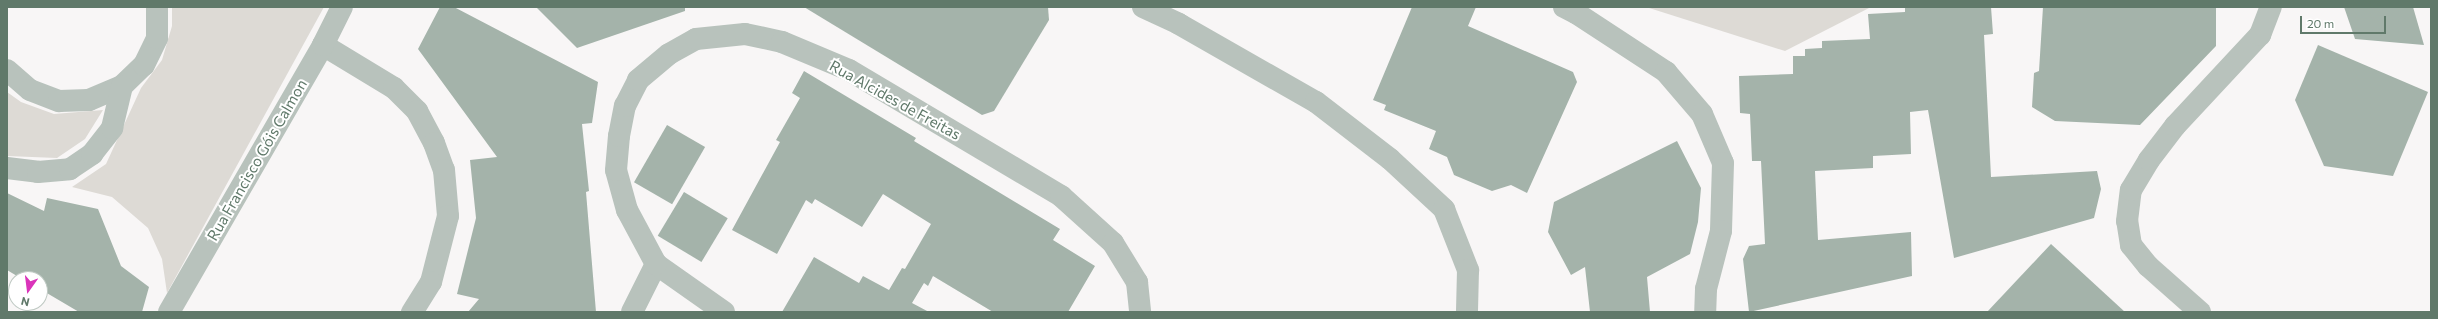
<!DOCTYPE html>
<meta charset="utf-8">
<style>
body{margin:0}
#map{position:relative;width:2438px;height:319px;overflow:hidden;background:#f8f6f6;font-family:Commissioner,sans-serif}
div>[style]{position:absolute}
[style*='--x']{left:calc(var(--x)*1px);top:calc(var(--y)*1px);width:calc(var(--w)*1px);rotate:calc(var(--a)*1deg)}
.green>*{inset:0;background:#dddad5}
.building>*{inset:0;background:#a4b3aa;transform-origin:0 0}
.minor>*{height:22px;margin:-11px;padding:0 11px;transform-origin:11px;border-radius:11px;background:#b8c2bc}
span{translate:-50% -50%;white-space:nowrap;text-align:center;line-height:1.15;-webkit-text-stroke:4px #fff;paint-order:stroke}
.street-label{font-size:15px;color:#60796a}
.frame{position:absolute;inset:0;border:8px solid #60796a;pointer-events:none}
.north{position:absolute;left:8px;top:271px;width:40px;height:40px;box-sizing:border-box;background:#fff;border:1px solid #bfc9c3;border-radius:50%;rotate:194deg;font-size:11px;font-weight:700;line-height:16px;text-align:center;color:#60796a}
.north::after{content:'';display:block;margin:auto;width:14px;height:18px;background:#da34ba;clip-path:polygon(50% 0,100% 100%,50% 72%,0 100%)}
.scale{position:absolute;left:2300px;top:16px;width:86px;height:18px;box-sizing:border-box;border:2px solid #60796a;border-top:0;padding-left:5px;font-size:12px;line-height:14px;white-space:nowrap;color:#60796a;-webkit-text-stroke:3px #fff;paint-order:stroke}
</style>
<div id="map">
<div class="green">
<i style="clip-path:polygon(172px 7px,324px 7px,167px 293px,162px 259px,148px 228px,112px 197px,72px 187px,106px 164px,141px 88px,162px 60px,172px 26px)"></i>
<i style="clip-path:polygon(1646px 7px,1871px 7px,1785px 51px)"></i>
<i style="clip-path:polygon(7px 92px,21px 102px,54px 114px,103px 110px,85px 139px,57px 158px,7px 156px)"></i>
</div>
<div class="building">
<i style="clip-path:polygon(440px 7px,454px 7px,598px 82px,592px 123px,582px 124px,589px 191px,586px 192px,596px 312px,468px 312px,479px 299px,457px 294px,476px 218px,470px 160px,497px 157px,418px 49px)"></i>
<i style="clip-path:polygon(536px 7px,685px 7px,685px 11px,577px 48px)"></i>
<i style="clip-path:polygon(804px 7px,1048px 7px,1049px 20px,994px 111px,982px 115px)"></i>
<i style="clip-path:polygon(1412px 7px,1476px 7px,1468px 26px,1573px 72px,1577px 82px,1527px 193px,1511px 185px,1492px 191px,1454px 175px,1447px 157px,1429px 149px,1436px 131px,1384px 110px,1386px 105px,1373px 100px)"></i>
<i style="clip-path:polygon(1905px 7px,1991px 7px,1993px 34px,1984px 35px,1991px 177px,2097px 171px,2101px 189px,2094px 218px,1954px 258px,1928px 110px,1910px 112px,1911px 154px,1873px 156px,1873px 168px,1815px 171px,1818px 240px,1911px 232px,1912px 276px,1749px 312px,1743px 259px,1749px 246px,1765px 244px,1761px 161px,1752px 161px,1750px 114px,1740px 113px,1739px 76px,1793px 74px,1793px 56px,1805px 56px,1805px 49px,1822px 48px,1822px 41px,1870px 39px,1868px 14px,1905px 12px)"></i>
<i style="clip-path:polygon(2043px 7px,2216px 7px,2216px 46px,2140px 125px,2055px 121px,2032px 107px,2034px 73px,2039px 71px)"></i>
<i style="clip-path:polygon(2344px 7px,2413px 7px,2424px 45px,2355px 39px)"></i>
<i style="clip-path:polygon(2318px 45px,2428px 92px,2393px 176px,2324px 166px,2295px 100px)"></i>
<i style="clip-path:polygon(804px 71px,916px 138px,914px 141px,1060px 229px,1053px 240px,1095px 266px,1068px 312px,993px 312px,933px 276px,928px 286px,924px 283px,912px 303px,929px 312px,782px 312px,814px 257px,859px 283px,863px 276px,889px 290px,902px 268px,905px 269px,931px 224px,883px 194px,862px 227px,815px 199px,812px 204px,806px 200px,777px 254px,732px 230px,780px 142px,776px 140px,800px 98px,792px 93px)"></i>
<i style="left:667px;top:125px;width:44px;height:66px;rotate:30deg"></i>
<i style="clip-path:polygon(1677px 141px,1701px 188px,1698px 222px,1690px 254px,1647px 277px,1650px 312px,1590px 312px,1585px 267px,1571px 275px,1548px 232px,1554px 202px)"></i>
<i style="left:684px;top:192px;width:51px;height:51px;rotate:31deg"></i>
<i style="clip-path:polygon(7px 193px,44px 211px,47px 198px,98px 209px,121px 266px,149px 287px,142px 312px,79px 312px,40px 289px,40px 279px,22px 279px,7px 270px)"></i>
<i style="clip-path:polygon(2051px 244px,2125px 312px,1987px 312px)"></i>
</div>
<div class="minor">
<i style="--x:1143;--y:7;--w:40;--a:25"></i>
<i style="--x:1179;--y:24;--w:158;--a:29.7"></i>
<i style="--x:1316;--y:102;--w:93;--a:37.6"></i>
<i style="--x:1390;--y:159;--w:74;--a:42.8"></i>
<i style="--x:1444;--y:209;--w:66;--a:68.5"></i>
<i style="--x:1468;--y:270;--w:42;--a:91.4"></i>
<i style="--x:1564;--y:7;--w:13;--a:27"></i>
<i style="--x:1576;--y:13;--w:108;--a:33.2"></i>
<i style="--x:1666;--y:72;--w:55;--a:49.4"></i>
<i style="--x:1702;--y:114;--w:53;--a:66.8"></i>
<i style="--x:1723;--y:163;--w:68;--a:91.7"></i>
<i style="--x:1721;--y:231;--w:60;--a:104.5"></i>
<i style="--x:1706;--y:289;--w:23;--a:92"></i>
<i style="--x:323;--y:45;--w:83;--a:31.2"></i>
<i style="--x:394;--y:88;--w:33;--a:45"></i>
<i style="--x:417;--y:111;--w:36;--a:62"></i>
<i style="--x:434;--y:143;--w:29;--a:70"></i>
<i style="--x:444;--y:170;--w:46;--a:85"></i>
<i style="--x:448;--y:216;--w:68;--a:104.4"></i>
<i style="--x:431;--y:282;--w:36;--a:122"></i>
<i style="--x:7;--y:70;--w:30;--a:41"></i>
<i style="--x:30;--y:90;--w:31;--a:21"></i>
<i style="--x:59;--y:101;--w:30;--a:-2"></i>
<i style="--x:89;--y:100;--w:36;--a:-23"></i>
<i style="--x:122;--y:86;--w:30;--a:-44"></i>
<i style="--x:144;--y:65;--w:30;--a:-64"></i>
<i style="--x:157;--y:38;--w:31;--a:-90"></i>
<i style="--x:7;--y:168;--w:31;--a:7"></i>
<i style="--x:38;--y:172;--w:32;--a:-5"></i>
<i style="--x:70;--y:169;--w:27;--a:-34"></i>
<i style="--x:92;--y:154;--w:33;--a:-52"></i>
<i style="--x:112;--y:128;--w:43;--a:-76.6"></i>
<i style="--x:169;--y:312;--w:308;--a:-60"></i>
<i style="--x:323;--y:45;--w:42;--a:-63.4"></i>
<i style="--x:632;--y:312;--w:54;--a:-63.4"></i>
<i style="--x:724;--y:312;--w:83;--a:-144.8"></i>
<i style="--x:656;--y:264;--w:61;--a:-118.2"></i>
<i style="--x:627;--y:210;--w:41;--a:-105.4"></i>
<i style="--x:616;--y:170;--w:34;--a:-85"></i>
<i style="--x:619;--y:136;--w:31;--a:-79"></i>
<i style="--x:625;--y:106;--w:29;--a:-63"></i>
<i style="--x:638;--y:80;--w:40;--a:-40"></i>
<i style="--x:669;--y:54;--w:31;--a:-29"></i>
<i style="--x:696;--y:39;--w:49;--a:-5.8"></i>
<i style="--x:745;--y:34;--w:38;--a:12"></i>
<i style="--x:782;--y:42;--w:73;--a:22.7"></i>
<i style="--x:849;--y:70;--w:247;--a:30.7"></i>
<i style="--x:1061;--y:196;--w:70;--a:42.1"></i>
<i style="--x:1113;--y:243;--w:46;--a:58.4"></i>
<i style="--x:1137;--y:282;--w:30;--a:84"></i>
<i style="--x:2200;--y:312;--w:69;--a:-138.5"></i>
<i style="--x:2148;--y:266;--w:27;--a:-129"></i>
<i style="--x:2131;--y:245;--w:24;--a:-99"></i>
<i style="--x:2127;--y:221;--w:31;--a:-83"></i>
<i style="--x:2131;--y:190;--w:35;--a:-59"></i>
<i style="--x:2149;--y:160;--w:43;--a:-52.6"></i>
<i style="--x:2175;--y:126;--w:125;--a:-47"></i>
<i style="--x:2260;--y:35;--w:30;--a:-69"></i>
</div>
<div class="street-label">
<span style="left:895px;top:100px;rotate:29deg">Rua Alcides de Freitas</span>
<span style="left:257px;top:160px;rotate:-60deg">Rua Francisco Góis Calmon</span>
</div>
<div class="frame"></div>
<div class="north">N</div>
<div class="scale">20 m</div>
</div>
